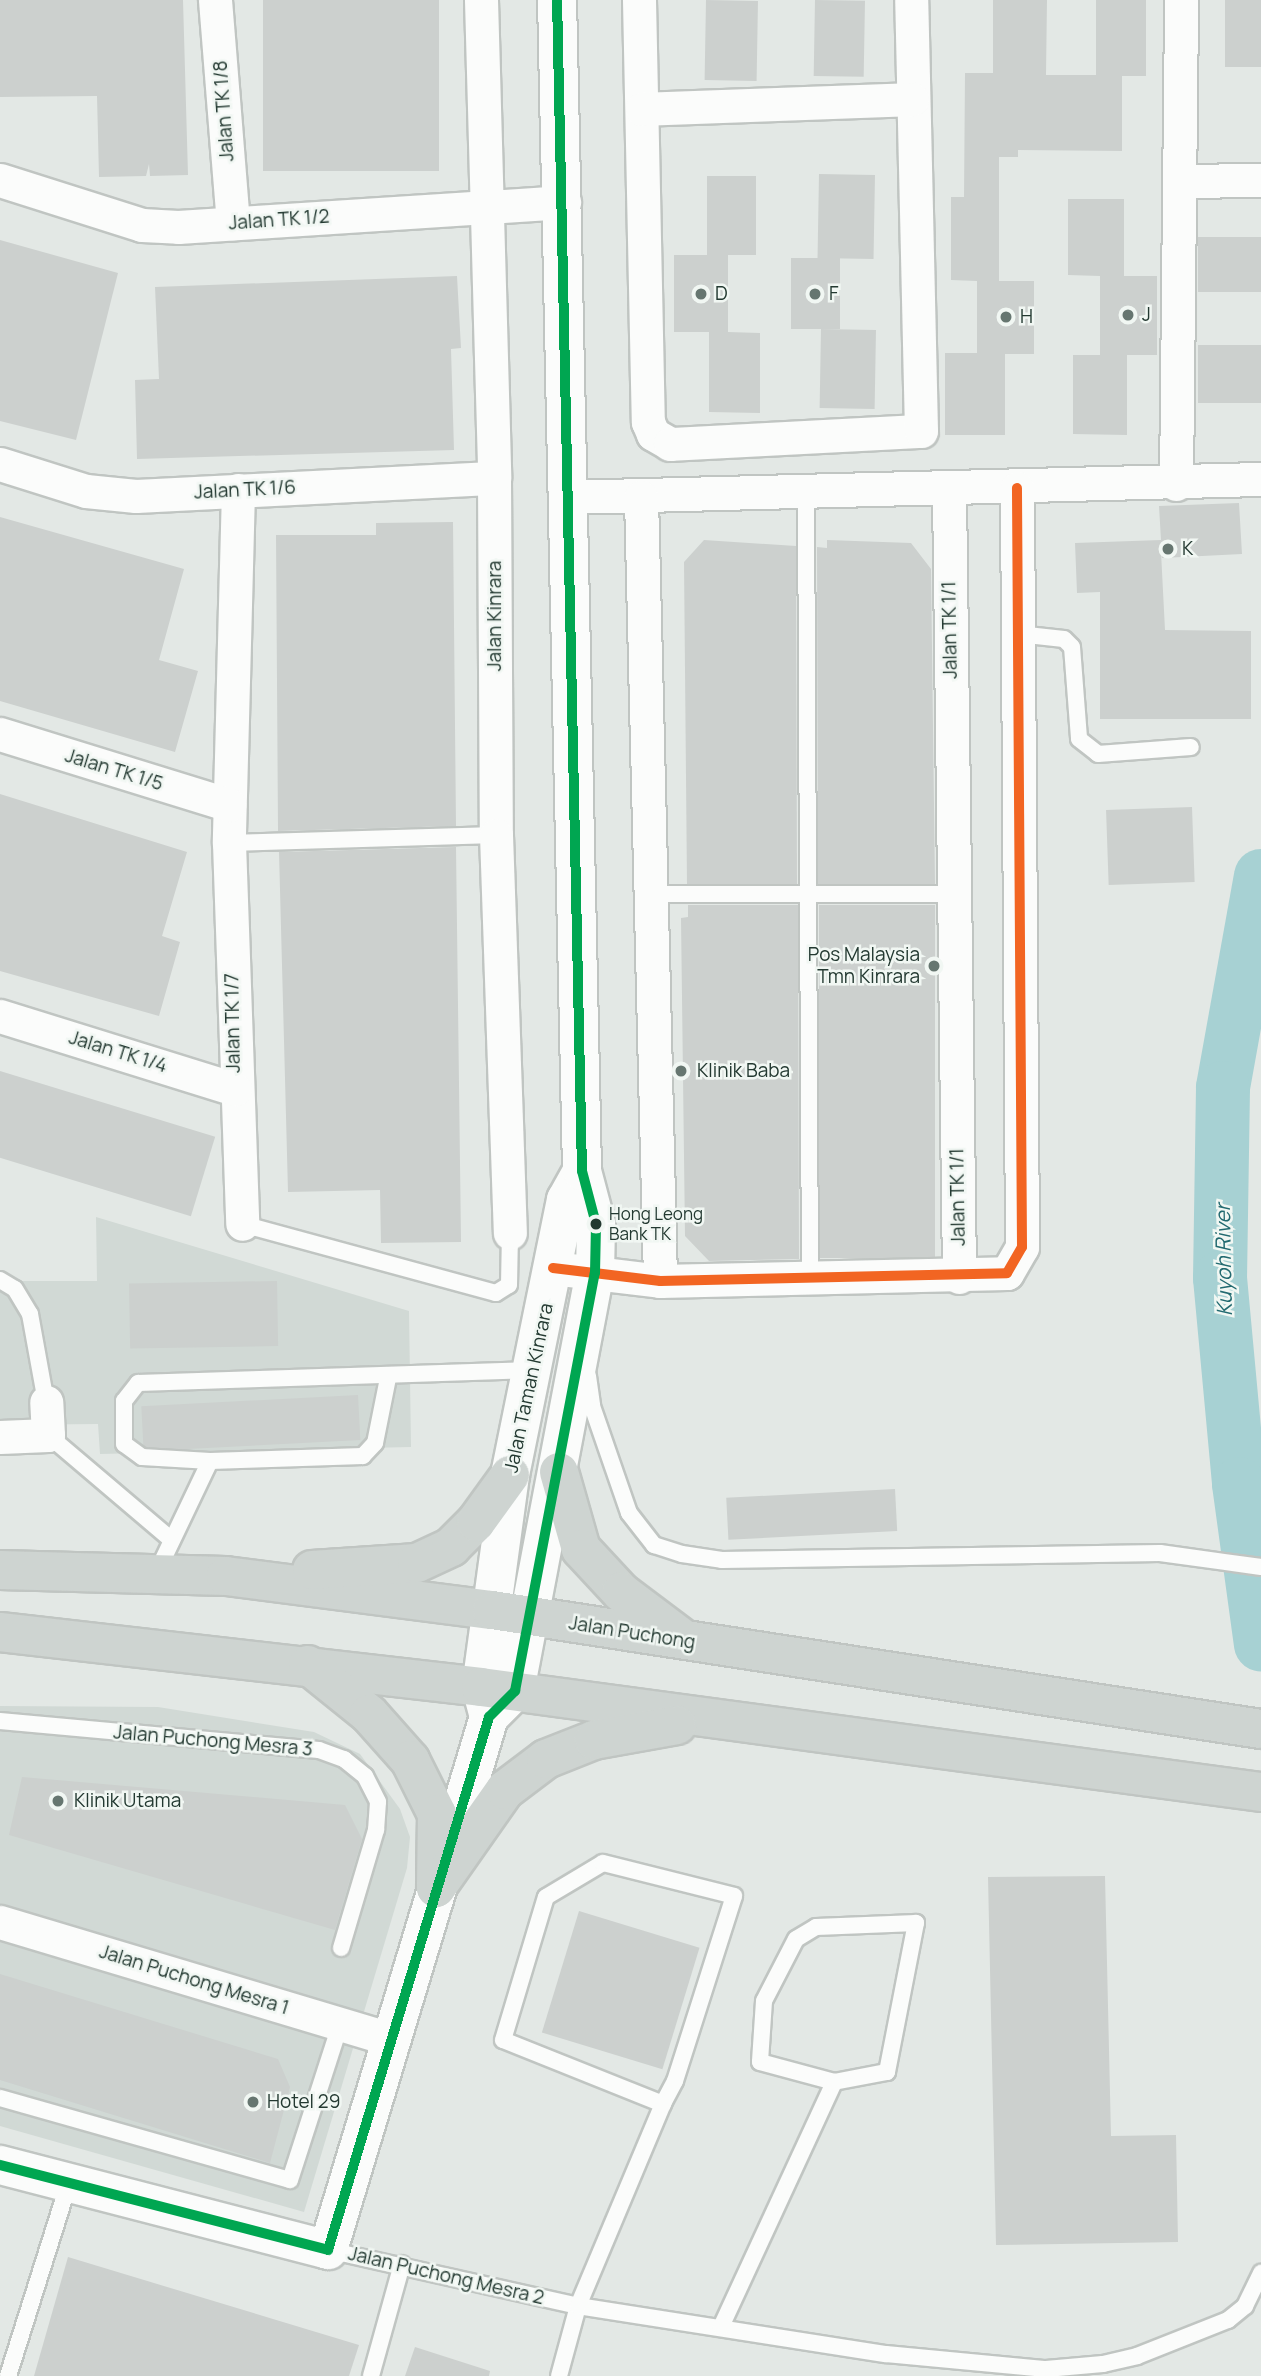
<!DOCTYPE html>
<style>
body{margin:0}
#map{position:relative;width:1261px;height:2376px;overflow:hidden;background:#e3e8e5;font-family:Manrope,sans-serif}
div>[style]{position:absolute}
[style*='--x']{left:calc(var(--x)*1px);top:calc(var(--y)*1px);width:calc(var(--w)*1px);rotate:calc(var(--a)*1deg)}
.built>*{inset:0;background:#d1d9d5}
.river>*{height:54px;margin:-27px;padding:0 27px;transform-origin:27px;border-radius:27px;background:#a7d1d3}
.building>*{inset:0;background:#ccd0ce;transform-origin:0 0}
.roads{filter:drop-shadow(2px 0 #c0c5c2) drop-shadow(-2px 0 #c0c5c2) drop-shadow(0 2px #c0c5c2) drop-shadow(0 -2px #c0c5c2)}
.lane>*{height:16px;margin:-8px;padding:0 8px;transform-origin:8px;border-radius:8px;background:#fbfcfb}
.street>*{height:33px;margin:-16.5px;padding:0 16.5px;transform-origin:16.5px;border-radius:16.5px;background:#fbfcfb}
.secondary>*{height:38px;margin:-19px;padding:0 19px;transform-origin:19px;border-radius:19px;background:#fbfcfb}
.primary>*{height:38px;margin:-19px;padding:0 19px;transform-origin:19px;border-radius:19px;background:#ced4d1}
.bus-1>*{height:10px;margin:-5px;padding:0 5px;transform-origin:5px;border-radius:5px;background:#f26522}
.bus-2>*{height:10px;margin:-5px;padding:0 5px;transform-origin:5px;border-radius:5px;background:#00a651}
.dots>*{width:19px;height:19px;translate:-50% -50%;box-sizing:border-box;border:4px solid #f1f7f3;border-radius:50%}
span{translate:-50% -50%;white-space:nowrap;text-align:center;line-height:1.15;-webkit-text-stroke:5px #f1f7f3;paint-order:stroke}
.bus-label{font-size:17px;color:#233931}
.left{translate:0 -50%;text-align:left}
.street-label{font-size:19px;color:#233931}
.poi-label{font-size:19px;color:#233931}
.right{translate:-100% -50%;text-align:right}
.water-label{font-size:21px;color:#226a70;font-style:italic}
</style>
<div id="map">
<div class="built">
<i style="clip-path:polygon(96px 1217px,409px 1311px,411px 1447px,100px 1454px,98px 1424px,0 1425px,0 1281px,97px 1281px)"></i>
<i style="clip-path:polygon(0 1706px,158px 1707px,314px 1732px,360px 1754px,400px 1809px,410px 1837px,407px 1868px,304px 2212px,0 2126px)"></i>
</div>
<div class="river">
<i style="--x:1261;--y:876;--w:215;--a:100.2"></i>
<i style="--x:1223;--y:1088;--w:190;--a:90.9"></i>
<i style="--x:1220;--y:1278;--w:207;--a:84.7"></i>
<i style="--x:1239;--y:1484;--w:162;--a:82.2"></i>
</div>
<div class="building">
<i style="clip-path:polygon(0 0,183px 0,188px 175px,150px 176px,149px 164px,146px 176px,99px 177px,97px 96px,0 97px)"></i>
<i style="left:263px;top:0;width:176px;height:171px"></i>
<i style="left:706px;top:0;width:52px;height:80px;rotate:1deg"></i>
<i style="left:815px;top:0;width:50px;height:76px;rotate:1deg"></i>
<i style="clip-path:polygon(993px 0,1047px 0,1046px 75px,1096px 75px,1096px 0,1146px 0,1146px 76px,1122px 76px,1122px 151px,1018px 150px,1018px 157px,999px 157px,999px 281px,1034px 281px,1034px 354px,1005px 354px,1005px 435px,945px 435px,945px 353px,977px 353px,977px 281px,951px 280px,951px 197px,964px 197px,965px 73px,993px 73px)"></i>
<i style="left:1225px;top:0;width:36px;height:67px"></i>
<i style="left:819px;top:174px;width:56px;height:84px;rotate:1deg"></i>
<i style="left:707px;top:176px;width:49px;height:79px"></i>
<i style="clip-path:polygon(1068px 199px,1124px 199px,1124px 276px,1157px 276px,1157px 355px,1127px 355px,1127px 435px,1073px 434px,1073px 355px,1100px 355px,1100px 276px,1068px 275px)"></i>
<i style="left:1261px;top:237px;width:55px;height:63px;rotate:90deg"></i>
<i style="clip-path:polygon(0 240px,118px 273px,76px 440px,0 421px)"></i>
<i style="clip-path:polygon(674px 255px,728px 255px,728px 332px,760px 333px,760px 413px,709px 412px,709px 332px,674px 332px)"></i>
<i style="left:791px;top:258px;width:49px;height:71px"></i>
<i style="clip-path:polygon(457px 276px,461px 348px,451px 349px,454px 450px,137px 459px,135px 380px,159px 379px,155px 287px)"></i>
<i style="left:821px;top:329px;width:55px;height:79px;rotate:1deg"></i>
<i style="left:1261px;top:345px;width:58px;height:63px;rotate:90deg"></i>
<i style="clip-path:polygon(1239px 503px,1242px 554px,1162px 558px,1161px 552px,1165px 630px,1251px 631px,1251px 719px,1100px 719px,1100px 592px,1077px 593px,1075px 543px,1161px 540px,1159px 506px)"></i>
<i style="clip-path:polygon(0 517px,184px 569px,159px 660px,198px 671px,175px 752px,0 701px)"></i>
<i style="clip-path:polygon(453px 522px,456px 826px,278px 831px,276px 535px,376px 535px,376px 523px)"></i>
<i style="clip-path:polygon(704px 540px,796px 546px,797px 884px,687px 884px,684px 562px)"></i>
<i style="clip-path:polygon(827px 540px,911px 543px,931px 569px,935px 884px,818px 884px,817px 547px,827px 548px)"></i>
<i style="clip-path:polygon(0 794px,187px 852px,162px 936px,180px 942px,159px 1016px,0 971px)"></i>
<i style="left:1192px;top:807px;width:75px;height:86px;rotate:88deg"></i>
<i style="clip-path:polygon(456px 847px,461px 1242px,381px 1243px,380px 1190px,288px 1192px,279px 852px)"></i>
<i style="clip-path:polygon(688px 905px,798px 905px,799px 1259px,709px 1261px,685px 1236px,681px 918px,688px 917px)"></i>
<i style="left:819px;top:905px;width:116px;height:353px"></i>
<i style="left:0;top:1071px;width:225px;height:83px;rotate:17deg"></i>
<i style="left:277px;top:1281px;width:65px;height:148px;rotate:89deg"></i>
<i style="left:358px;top:1395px;width:45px;height:217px;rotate:87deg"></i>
<i style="left:895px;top:1489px;width:42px;height:169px;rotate:87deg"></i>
<i style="clip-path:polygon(22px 1777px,345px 1805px,362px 1839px,335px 1930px,9px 1835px)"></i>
<i style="clip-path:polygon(1105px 1876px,1111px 2136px,1176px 2135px,1178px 2242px,996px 2245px,988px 1877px)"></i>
<i style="left:579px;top:1911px;width:126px;height:127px;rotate:17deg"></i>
<i style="clip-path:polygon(0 1974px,278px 2059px,290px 2087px,270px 2163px,0 2080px)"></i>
<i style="clip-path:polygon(68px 2257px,359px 2345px,349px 2376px,34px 2376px)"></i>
<i style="clip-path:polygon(415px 2347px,490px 2371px,489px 2376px,405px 2376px)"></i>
</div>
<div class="roads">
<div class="lane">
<i style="--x:806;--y:493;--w:786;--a:89.71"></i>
<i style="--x:1018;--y:634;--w:46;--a:6.2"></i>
<i style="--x:1064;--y:639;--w:11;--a:45"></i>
<i style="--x:1072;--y:647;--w:92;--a:85.6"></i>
<i style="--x:1079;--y:739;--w:24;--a:38"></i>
<i style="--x:1098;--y:754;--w:93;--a:-4.3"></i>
<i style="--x:229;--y:843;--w:267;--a:-1.7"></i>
<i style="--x:650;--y:894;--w:303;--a:0"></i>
<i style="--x:242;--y:1224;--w:263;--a:15.2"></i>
<i style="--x:496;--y:1293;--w:15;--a:-32"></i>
<i style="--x:509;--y:1285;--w:52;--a:-88.9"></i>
<i style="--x:0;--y:1280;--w:17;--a:31"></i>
<i style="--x:15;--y:1289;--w:29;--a:59"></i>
<i style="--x:30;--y:1314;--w:89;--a:79.7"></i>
<i style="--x:588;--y:1376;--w:30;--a:82"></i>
<i style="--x:592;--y:1406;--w:113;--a:70.9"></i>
<i style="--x:629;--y:1513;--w:41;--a:52"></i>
<i style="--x:654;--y:1545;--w:29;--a:18"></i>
<i style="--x:682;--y:1554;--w:40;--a:8.5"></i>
<i style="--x:722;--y:1560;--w:438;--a:-0.9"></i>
<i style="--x:1160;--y:1553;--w:102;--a:7.9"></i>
<i style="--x:388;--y:1378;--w:66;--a:101.3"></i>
<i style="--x:375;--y:1443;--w:18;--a:133"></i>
<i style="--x:363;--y:1456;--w:153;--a:178.1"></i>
<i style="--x:210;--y:1461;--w:68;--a:-176.6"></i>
<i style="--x:142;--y:1457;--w:22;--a:-144"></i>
<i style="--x:124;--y:1444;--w:43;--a:-90"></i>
<i style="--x:124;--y:1401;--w:23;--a:-52"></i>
<i style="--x:138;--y:1383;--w:395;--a:-1.9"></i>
<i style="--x:48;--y:1435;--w:162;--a:40.3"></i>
<i style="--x:157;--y:1572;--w:123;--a:-64.5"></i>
<i style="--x:0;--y:1721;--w:320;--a:5.2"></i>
<i style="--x:319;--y:1750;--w:27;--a:20"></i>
<i style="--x:344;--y:1759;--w:27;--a:39"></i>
<i style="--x:365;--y:1776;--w:29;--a:63"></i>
<i style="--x:378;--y:1802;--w:28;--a:94"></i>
<i style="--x:376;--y:1830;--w:123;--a:106.5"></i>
<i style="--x:0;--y:2098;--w:301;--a:15.8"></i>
<i style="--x:290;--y:2180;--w:163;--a:-72.1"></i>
<i style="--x:328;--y:2250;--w:256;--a:12.6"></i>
<i style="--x:578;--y:2306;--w:312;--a:8.9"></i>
<i style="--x:886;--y:2354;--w:161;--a:5.4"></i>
<i style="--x:1046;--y:2369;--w:57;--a:-5"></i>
<i style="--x:1103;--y:2364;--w:35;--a:-13"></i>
<i style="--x:1137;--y:2356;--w:98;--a:-21.6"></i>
<i style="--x:1228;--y:2320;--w:22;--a:-39"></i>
<i style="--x:1245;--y:2306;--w:37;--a:-64"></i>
<i style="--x:721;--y:2327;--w:270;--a:-65.2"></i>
<i style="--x:834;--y:2082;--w:54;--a:-10.7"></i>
<i style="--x:887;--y:2072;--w:152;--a:-79"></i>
<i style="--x:916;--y:1923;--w:100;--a:177.7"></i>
<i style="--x:816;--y:1927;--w:23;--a:149"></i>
<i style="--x:796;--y:1939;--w:70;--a:117.3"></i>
<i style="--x:764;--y:2001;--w:61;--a:93.8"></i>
<i style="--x:760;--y:2062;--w:77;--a:15.1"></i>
<i style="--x:8;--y:2376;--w:202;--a:-72.5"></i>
<i style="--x:371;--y:2376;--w:116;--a:-74.5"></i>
<i style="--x:559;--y:2376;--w:73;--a:-74.8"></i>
<i style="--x:578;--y:2306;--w:219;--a:-67.2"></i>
<i style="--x:663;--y:2104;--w:172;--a:-158.2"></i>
<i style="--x:503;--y:2040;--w:149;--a:-73.3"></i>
<i style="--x:546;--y:1897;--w:66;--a:-30.8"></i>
<i style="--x:603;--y:1863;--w:135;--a:14.1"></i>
<i style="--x:734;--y:1896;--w:194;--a:107.7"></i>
<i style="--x:675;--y:2081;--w:26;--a:118"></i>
</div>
<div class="street">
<i style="--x:215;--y:0;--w:224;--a:85.4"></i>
<i style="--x:481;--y:0;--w:478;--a:88.4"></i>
<i style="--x:494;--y:478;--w:357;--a:89.7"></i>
<i style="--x:496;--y:835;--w:398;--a:88"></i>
<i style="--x:639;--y:0;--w:422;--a:88.8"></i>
<i style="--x:648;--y:422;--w:13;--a:67"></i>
<i style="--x:653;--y:434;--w:20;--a:30"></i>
<i style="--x:670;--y:444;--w:251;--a:-3"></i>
<i style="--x:921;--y:431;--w:431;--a:-91.3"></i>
<i style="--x:642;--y:109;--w:270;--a:-2.1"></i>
<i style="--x:0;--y:180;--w:149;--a:17.6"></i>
<i style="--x:142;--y:225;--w:36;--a:3"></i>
<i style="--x:178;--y:227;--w:387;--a:-3.7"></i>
<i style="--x:1179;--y:181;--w:82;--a:-0.7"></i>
<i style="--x:0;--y:464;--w:90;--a:17.4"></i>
<i style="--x:86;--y:491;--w:50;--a:5.7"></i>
<i style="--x:136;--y:496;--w:358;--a:-2.9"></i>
<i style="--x:1176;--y:484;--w:484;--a:-89.4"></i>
<i style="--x:238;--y:490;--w:353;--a:91.5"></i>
<i style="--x:229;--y:843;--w:381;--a:88"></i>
<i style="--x:949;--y:490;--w:787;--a:89.27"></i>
<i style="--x:567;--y:497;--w:694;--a:-1.49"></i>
<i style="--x:641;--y:497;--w:784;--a:88.61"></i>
<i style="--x:0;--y:734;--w:240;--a:17.2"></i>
<i style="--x:0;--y:1016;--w:246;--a:17.3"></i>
<i style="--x:553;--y:1268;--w:108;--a:6.9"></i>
<i style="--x:660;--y:1281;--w:347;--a:-1.3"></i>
<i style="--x:1007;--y:1273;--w:30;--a:-60"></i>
<i style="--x:1022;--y:1247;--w:759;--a:-90.38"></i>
<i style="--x:0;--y:1437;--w:48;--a:-2.4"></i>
<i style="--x:48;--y:1435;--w:33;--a:-93"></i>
<i style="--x:0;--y:1922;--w:406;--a:16.7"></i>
</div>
<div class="secondary">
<i style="--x:489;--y:1717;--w:31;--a:-105"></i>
<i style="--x:481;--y:1687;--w:214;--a:-82.2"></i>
<i style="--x:510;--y:1475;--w:281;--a:-78.5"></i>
<i style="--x:566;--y:1200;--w:33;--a:-61"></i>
<i style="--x:0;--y:2165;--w:339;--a:14.5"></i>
<i style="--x:328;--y:2250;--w:557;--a:-73.19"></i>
<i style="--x:489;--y:1717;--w:37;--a:-45"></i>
<i style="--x:515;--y:1691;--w:426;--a:-79.2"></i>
<i style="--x:595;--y:1273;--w:49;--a:-88.8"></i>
<i style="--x:596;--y:1224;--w:55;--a:-104.8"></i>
<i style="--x:582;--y:1171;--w:1171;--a:-91.22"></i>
</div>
<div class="primary">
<i style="--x:559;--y:1472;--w:80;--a:74.1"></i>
<i style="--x:581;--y:1549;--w:59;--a:47.1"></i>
<i style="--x:621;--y:1592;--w:76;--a:37"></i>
<i style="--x:0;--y:1570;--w:226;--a:1.5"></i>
<i style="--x:226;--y:1576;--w:268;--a:7.3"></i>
<i style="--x:492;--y:1610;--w:778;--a:8.8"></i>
<i style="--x:312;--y:1570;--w:105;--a:-3.8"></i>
<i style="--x:417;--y:1563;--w:38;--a:-25"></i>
<i style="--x:451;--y:1547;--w:35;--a:-45"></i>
<i style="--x:476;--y:1522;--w:58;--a:-54.1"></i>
<i style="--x:0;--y:1632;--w:484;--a:6.5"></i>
<i style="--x:481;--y:1687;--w:787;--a:7.67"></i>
<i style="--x:308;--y:1665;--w:78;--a:38.8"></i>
<i style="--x:369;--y:1714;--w:62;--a:48.3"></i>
<i style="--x:410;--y:1760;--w:60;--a:63.4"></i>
<i style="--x:437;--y:1814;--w:74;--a:90.8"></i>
<i style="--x:436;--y:1888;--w:120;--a:-54.9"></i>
<i style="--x:505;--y:1790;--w:51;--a:-37.1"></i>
<i style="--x:546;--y:1759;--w:52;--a:-21.6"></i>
<i style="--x:594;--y:1740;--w:84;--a:-10.2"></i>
</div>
</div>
<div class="bus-1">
<i style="--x:553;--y:1268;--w:108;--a:6.9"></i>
<i style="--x:660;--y:1281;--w:347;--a:-1.3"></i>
<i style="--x:1007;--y:1273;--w:30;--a:-60"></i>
<i style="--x:1022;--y:1247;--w:759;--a:-90.38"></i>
</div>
<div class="bus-2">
<i style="--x:0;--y:2165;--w:339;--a:14.5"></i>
<i style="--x:328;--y:2250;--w:557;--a:-73.19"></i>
<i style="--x:489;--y:1717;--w:37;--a:-45"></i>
<i style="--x:515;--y:1691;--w:426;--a:-79.2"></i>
<i style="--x:595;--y:1273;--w:49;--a:-88.8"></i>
<i style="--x:596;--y:1224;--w:55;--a:-104.8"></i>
<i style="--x:582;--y:1171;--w:1171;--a:-91.22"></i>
</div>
<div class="dots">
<i style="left:701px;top:294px;background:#667670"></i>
<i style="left:815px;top:294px;background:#667670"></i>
<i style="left:1128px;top:315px;background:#667670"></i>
<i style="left:1006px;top:317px;background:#667670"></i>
<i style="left:1168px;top:549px;background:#667670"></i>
<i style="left:934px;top:966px;background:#667670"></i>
<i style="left:681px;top:1071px;background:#667670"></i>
<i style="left:596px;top:1224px;background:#233931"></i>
<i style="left:58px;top:1801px;background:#667670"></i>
<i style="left:253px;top:2102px;background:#667670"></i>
</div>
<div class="bus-label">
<span class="left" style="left:609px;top:1224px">Hong Leong<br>Bank TK</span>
</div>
<div class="street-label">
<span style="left:224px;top:111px;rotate:-94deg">Jalan TK 1/8</span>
<span style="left:279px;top:220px;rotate:-4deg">Jalan TK 1/2</span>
<span style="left:245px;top:490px;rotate:-3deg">Jalan TK 1/6</span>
<span style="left:495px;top:616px;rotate:-90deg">Jalan Kinrara</span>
<span style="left:950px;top:630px;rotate:-91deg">Jalan TK 1/1</span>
<span style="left:114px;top:770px;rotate:17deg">Jalan TK 1/5</span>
<span style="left:233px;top:1023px;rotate:-91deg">Jalan TK 1/7</span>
<span style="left:118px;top:1052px;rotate:17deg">Jalan TK 1/4</span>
<span style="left:958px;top:1197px;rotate:-91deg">Jalan TK 1/1</span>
<span style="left:529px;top:1388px;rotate:-78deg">Jalan Taman Kinrara</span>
<span style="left:632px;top:1633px;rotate:9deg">Jalan Puchong</span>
<span style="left:213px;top:1741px;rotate:5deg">Jalan Puchong Mesra 3</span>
<span style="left:194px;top:1980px;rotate:17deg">Jalan Puchong Mesra 1</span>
<span style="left:446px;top:2276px;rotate:13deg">Jalan Puchong Mesra 2</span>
</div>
<div class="poi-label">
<span class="left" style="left:715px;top:294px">D</span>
<span class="left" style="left:829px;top:294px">F</span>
<span class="left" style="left:1142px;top:315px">J</span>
<span class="left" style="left:1020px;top:317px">H</span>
<span class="left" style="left:1182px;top:549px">K</span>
<span class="right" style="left:920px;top:966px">Pos Malaysia<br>Tmn Kinrara</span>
<span class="left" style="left:697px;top:1071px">Klinik Baba</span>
<span class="left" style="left:74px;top:1801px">Klinik Utama</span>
<span class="left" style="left:267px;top:2102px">Hotel 29</span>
</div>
<div class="water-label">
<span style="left:1223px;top:1260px;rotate:-91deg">Kuyoh River</span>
</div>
</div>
